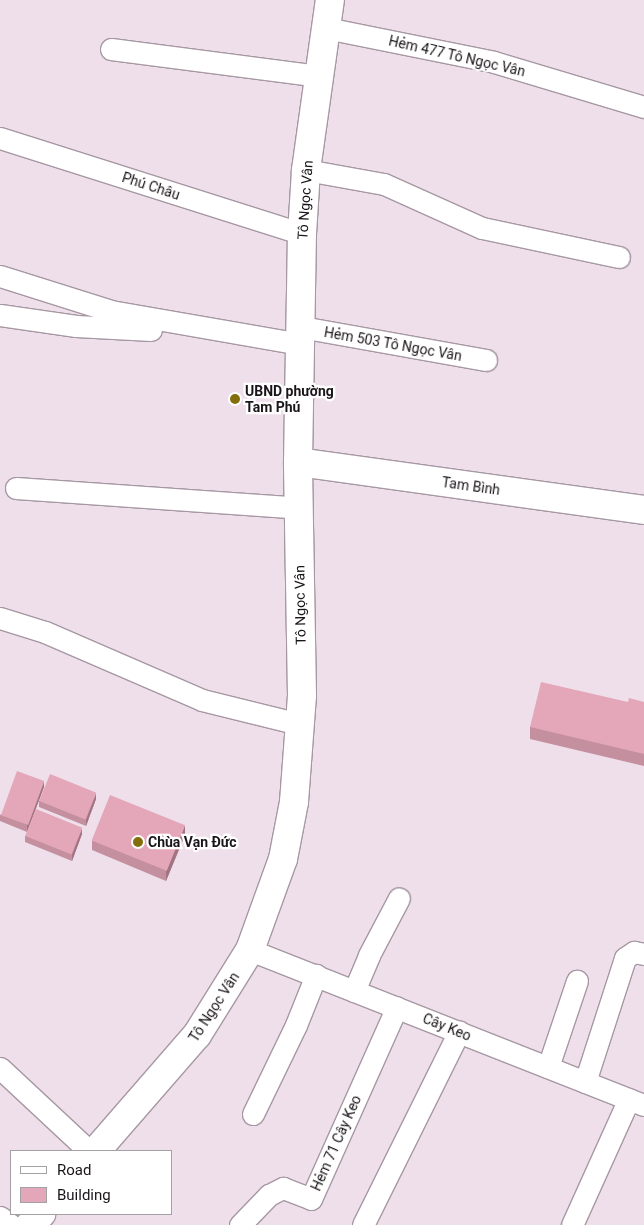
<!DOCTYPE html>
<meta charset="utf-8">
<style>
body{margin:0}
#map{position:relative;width:644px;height:1225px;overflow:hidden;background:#efdfeb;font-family:Roboto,sans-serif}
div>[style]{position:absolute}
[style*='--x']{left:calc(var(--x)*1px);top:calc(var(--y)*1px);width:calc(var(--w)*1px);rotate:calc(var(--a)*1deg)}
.roads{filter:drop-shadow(1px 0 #a698a3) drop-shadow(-1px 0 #a698a3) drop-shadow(0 1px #a698a3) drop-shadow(0 -1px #a698a3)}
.minor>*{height:21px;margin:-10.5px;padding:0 10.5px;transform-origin:10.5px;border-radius:10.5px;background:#fff}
.major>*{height:28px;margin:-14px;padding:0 14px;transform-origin:14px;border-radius:14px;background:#fff}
.wall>*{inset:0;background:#c48f9f}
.shaded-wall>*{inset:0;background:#a07482}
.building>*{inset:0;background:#e4a6b9;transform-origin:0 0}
.dots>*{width:14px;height:14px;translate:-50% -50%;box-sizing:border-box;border:2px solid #fff;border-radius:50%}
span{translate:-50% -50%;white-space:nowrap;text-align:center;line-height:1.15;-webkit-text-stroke:4.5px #fff;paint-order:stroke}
.street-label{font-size:14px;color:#1a1519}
.poi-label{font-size:14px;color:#1a1519;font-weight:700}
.left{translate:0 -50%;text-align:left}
.legend{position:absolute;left:10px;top:1150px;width:162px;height:65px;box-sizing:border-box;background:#fff;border:1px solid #a3a1a3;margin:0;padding:6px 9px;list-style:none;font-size:15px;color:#1a1519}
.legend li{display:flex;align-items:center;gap:10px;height:25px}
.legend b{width:25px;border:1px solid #a3a1a3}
</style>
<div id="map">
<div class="roads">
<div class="minor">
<i style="--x:326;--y:28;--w:171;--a:11.4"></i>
<i style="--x:494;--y:62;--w:157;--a:16.7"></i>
<i style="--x:111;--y:49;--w:211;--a:7.4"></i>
<i style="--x:0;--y:138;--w:317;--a:17.6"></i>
<i style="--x:306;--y:170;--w:79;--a:10.2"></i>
<i style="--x:384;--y:184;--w:107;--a:24.2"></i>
<i style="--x:482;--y:228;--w:140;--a:12"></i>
<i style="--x:0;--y:276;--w:116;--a:17.5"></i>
<i style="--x:111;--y:311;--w:193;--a:9.9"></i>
<i style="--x:0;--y:315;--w:77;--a:8.2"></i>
<i style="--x:76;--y:326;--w:75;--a:3.1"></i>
<i style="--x:301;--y:327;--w:188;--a:10.1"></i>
<i style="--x:16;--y:488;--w:284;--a:4"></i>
<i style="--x:0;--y:618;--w:47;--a:17.3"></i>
<i style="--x:45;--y:632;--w:171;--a:23.4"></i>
<i style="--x:202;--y:700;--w:100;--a:13.9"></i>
<i style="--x:250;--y:950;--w:423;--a:21.5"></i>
<i style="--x:354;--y:991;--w:39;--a:-67"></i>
<i style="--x:369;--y:955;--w:64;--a:-62.2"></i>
<i style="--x:548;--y:1067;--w:91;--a:-71.4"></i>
<i style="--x:0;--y:1068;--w:122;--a:43"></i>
<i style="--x:585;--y:1082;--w:130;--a:-72.1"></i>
<i style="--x:625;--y:958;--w:11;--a:-34"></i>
<i style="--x:634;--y:952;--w:10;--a:11"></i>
<i style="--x:253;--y:1114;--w:99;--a:-64.2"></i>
<i style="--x:296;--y:1025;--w:54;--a:-68.2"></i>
<i style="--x:0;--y:1217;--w:14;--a:36"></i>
<i style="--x:240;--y:1225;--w:42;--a:-46"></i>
<i style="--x:269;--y:1195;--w:16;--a:-27"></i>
<i style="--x:283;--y:1188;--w:30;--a:21"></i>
<i style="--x:311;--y:1199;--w:210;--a:-65.9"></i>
<i style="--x:363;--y:1225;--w:216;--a:-63.6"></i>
<i style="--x:572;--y:1225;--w:138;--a:-65.7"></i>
</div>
<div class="major">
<i style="--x:298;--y:462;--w:349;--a:7.9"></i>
<i style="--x:96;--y:1151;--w:154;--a:-49"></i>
<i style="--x:197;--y:1035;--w:100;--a:-58.1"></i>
<i style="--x:250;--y:950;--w:97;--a:-70.1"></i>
<i style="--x:283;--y:859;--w:58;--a:-79.1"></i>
<i style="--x:294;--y:802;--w:106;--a:-85.7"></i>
<i style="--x:302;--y:696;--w:234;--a:-91"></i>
<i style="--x:298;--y:462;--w:228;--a:-89"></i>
<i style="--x:302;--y:234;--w:64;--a:-86.4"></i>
<i style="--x:306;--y:170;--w:172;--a:-82"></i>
<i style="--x:30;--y:1225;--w:16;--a:-45"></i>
</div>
</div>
<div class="wall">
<i style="clip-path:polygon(628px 702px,644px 702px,644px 766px,530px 739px,530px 727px)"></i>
<i style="clip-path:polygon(44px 787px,27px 832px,0 821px,0 815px)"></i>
<i style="clip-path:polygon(96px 799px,86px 826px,39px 807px,39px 801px)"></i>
<i style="clip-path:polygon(82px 834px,72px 861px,25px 842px,25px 836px)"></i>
<i style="clip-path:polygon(185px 835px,166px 881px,92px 850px,92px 841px)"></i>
</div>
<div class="shaded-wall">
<i style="clip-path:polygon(44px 781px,44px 787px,27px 832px,27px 825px)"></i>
<i style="clip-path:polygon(96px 793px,96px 799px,86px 826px,86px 820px)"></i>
<i style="clip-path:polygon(185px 825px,185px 835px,166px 881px,166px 872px)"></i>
<i style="clip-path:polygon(82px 828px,82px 834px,72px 861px,72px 855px)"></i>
</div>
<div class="building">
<i style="clip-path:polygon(541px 682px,628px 702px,629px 698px,644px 702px,644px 754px,530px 727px)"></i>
<i style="left:17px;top:771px;width:29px;height:47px;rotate:20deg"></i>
<i style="left:50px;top:774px;width:50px;height:29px;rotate:22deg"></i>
<i style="left:110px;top:795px;width:81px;height:49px;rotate:22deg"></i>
<i style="left:36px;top:809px;width:50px;height:29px;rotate:22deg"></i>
</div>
<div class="dots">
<i style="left:235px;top:399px;background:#846e0c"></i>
<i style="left:138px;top:842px;background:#846e0c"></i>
</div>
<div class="street-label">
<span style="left:457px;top:56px;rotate:13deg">Hẻm 477 Tô Ngọc Vân</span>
<span style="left:151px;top:186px;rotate:18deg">Phú Châu</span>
<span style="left:305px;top:200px;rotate:-86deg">Tô Ngọc Vân</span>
<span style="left:393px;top:344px;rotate:10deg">Hẻm 503 Tô Ngọc Vân</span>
<span style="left:471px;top:486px;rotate:8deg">Tam Bình</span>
<span style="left:300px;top:605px;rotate:-91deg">Tô Ngọc Vân</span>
<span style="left:214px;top:1007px;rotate:-57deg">Tô Ngọc Vân</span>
<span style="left:447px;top:1027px;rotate:22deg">Cây Keo</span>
<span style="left:336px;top:1143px;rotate:-66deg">Hẻm 71 Cây Keo</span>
</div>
<div class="poi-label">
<span class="left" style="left:245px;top:399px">UBND phường<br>Tam Phú</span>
<span class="left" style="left:148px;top:842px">Chùa Vạn Đức</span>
</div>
<ul class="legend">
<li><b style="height:6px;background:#fff"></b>Road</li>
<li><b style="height:14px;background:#e4a6b9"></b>Building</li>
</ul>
</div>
